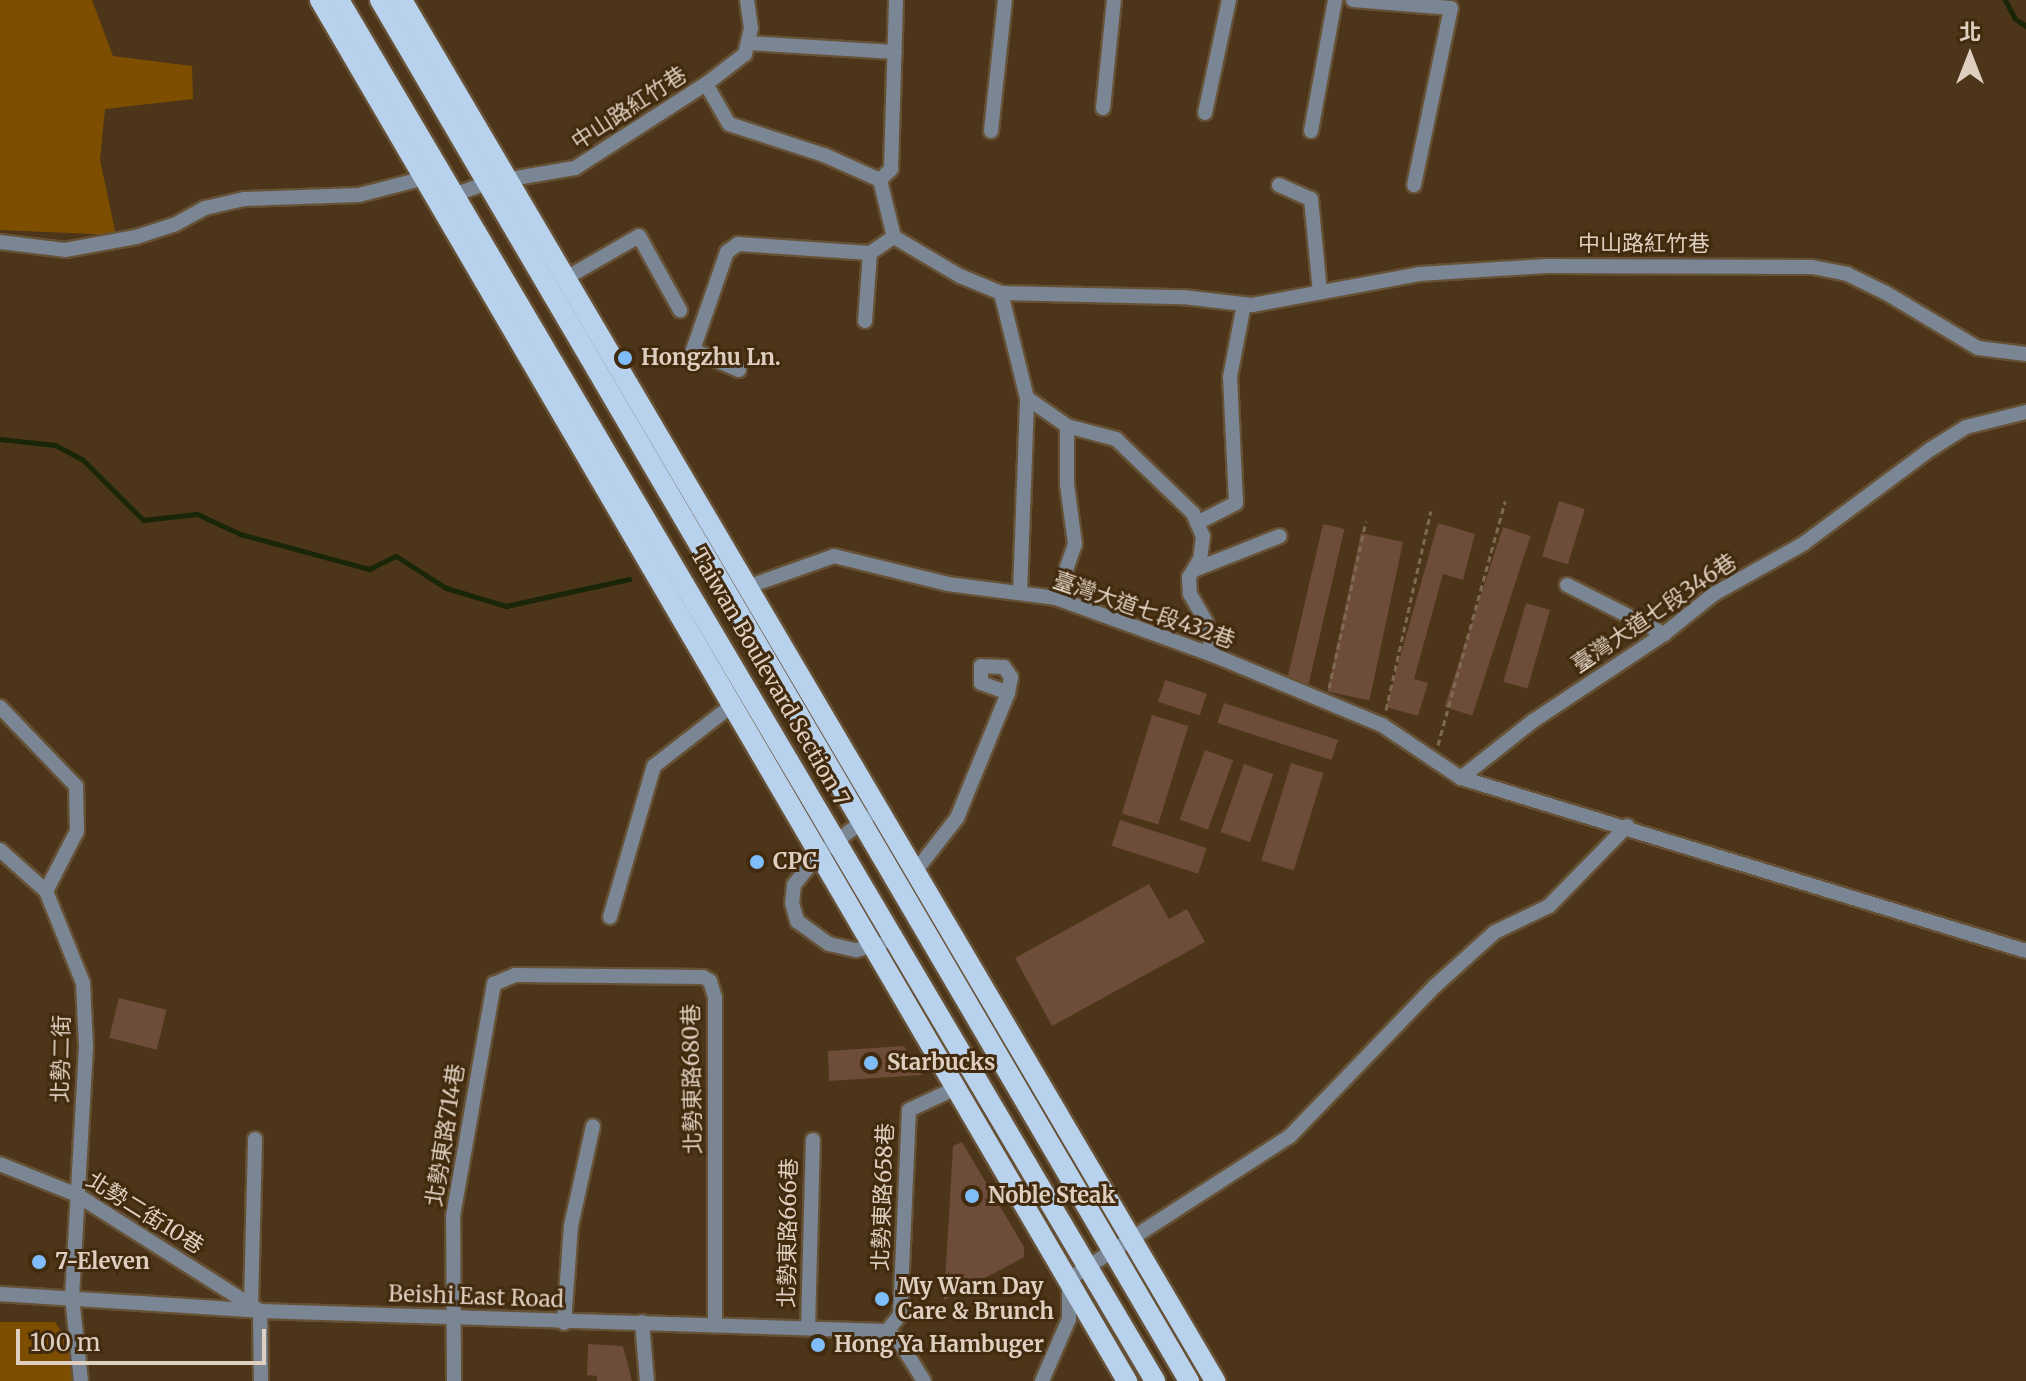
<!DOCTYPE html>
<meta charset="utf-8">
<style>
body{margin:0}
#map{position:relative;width:2026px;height:1381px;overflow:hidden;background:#4c3518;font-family:Merriweather,"Noto Sans TC",serif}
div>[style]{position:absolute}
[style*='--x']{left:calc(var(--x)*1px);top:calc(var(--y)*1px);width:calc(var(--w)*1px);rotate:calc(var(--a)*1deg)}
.green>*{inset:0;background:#7d4d00}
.stream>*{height:5px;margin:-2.5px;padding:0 2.5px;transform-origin:2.5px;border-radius:2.5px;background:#192608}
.building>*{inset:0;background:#6e4c3a;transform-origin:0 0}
.path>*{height:3px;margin-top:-1.5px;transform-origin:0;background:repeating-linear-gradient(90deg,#7e6a52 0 6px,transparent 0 10px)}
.roads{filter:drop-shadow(2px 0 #665136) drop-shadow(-2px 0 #665136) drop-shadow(0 2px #665136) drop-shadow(0 -2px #665136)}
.minor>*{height:14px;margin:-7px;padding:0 7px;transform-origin:7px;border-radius:7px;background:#7a8693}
.major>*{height:20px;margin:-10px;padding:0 10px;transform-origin:10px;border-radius:10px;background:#b8d1ec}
.dots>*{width:22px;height:22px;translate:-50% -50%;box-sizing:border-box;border:4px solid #412a0d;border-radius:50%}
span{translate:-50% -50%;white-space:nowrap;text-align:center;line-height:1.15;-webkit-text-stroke:6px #412a0d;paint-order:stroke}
.street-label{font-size:22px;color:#decfc0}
.poi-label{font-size:22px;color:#decfc0;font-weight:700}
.left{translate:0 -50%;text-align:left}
.north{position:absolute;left:1930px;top:16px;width:80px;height:80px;-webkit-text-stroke:6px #412a0d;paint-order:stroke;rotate:0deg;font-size:22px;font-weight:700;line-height:32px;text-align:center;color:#decfc0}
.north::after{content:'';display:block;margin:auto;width:28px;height:36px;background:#decfc0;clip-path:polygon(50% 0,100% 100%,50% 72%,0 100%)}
.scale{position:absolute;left:16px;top:1329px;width:250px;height:36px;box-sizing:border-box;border:4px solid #decfc0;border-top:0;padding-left:10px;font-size:24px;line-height:28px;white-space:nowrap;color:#decfc0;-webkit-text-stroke:6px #412a0d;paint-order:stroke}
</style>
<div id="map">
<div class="green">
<i style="clip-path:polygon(0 0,92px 0,113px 56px,192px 66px,193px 99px,105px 109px,100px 160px,116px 235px,0 230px)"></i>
<i style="clip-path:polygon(0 1322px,55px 1322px,69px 1343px,74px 1381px,0 1381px)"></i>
</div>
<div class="stream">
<i style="--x:2005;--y:0;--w:21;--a:62"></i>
<i style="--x:2015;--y:19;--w:13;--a:32"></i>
<i style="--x:0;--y:439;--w:55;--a:6.2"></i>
<i style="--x:55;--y:445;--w:32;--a:28"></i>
<i style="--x:83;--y:460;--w:85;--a:45"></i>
<i style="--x:143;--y:520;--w:54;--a:-6.3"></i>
<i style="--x:197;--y:514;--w:47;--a:24.9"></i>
<i style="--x:240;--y:534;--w:134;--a:15.2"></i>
<i style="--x:369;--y:569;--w:30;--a:-26"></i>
<i style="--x:396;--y:556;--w:59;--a:32.6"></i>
<i style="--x:446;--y:588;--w:63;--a:16.7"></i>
<i style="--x:506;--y:606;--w:126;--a:-12.4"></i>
</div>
<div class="building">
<i style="left:1559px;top:501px;width:27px;height:58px;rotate:17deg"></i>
<i style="clip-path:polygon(1438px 523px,1475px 534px,1463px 580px,1443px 574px,1414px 679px,1428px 683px,1418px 716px,1386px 707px)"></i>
<i style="left:1323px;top:524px;width:22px;height:161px;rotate:13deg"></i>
<i style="left:1503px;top:527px;width:29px;height:189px;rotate:18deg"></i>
<i style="left:1361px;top:533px;width:43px;height:162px;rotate:12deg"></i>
<i style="left:1526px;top:603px;width:25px;height:82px;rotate:16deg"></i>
<i style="left:1165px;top:680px;width:44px;height:23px;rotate:18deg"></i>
<i style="left:1224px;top:703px;width:120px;height:21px;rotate:18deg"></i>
<i style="left:1152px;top:715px;width:38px;height:103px;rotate:17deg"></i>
<i style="left:1205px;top:750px;width:30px;height:74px;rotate:20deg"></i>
<i style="left:1291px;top:763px;width:34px;height:102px;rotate:17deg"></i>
<i style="left:1244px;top:764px;width:31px;height:72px;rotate:19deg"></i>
<i style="left:1120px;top:820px;width:91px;height:27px;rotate:18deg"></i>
<i style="clip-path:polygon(1149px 884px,1169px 919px,1187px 909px,1205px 942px,1052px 1026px,1015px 958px)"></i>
<i style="left:119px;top:998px;width:49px;height:41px;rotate:14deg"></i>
<i style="clip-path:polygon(904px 1046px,922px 1075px,829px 1081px,828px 1051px)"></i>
<i style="clip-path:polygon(962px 1142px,1024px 1247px,1024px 1257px,944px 1300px,953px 1146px)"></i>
<i style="clip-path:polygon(588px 1344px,623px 1346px,632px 1381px,597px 1381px,597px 1376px,587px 1375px)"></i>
</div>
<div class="path">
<i style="--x:1329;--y:688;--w:171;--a:-77.5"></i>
<i style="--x:1386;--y:710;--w:204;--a:-77.3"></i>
<i style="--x:1438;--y:745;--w:253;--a:-74.6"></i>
</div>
<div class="roads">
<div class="minor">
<i style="--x:747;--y:0;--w:28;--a:82"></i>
<i style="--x:751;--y:28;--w:27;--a:103"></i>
<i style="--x:745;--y:54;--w:49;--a:142.4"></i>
<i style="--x:706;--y:84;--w:46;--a:60.1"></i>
<i style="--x:729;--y:124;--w:100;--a:18.1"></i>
<i style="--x:824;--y:155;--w:61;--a:24.1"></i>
<i style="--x:880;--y:180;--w:59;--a:76.2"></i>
<i style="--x:894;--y:237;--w:77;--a:30.6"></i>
<i style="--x:960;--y:276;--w:44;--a:22.5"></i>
<i style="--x:1001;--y:293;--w:182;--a:1.3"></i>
<i style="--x:1183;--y:297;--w:69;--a:6.6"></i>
<i style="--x:1252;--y:305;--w:170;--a:-10.5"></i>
<i style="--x:1419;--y:274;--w:128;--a:-3.6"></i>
<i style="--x:1547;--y:266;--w:265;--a:0.2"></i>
<i style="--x:1812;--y:267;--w:36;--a:11"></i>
<i style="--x:1847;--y:274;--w:43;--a:26"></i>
<i style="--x:1886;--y:293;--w:107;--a:30.9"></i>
<i style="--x:1978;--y:348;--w:48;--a:7.1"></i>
<i style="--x:1353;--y:0;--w:98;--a:4.7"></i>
<i style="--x:1451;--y:8;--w:181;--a:101.8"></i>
<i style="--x:748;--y:43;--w:147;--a:3.5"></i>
<i style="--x:1103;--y:108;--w:109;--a:-84.2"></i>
<i style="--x:1205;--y:113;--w:116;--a:-78"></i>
<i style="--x:991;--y:131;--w:132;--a:-83.9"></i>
<i style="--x:1311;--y:131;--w:133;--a:-79.6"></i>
<i style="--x:880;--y:180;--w:16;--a:-45"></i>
<i style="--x:891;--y:169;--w:169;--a:-88.3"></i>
<i style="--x:1279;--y:185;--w:35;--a:24"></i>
<i style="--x:1311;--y:199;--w:94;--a:84.5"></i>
<i style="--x:448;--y:197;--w:41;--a:-19.7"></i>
<i style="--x:487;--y:183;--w:89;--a:-9.7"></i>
<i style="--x:575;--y:168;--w:156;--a:-32.7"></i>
<i style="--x:0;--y:242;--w:65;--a:7"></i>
<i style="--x:65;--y:250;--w:72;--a:-10.4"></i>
<i style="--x:136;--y:237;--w:40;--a:-18"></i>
<i style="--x:174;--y:225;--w:35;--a:-29"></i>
<i style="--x:205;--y:208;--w:40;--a:-13"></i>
<i style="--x:244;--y:199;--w:115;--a:-2"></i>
<i style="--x:359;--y:195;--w:68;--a:-14.4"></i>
<i style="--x:566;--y:278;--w:84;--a:-29.9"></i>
<i style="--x:639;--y:236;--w:85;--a:61"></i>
<i style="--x:1001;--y:293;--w:108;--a:76.1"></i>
<i style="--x:1027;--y:398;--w:49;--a:35"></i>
<i style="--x:1067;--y:426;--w:51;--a:14.9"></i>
<i style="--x:1116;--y:439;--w:107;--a:43.9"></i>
<i style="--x:1193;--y:513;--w:25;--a:67"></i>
<i style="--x:1203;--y:536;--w:23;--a:97"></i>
<i style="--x:1200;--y:559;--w:21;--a:121"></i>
<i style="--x:1189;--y:577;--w:17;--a:87"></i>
<i style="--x:1190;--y:594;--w:32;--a:60"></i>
<i style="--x:1206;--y:622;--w:34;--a:78"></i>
<i style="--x:865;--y:321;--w:68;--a:-85.8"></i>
<i style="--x:739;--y:370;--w:50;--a:-156.5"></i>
<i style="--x:693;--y:350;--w:104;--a:-70.9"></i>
<i style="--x:727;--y:252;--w:14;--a:-36"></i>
<i style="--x:738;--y:244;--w:132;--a:3.9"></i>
<i style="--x:870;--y:253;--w:29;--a:-34"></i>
<i style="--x:1197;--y:523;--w:44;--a:-27.1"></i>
<i style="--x:1236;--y:503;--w:126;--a:-92.7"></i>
<i style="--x:1230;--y:377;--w:74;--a:-79.1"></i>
<i style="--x:1194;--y:570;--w:92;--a:-21.6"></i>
<i style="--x:1567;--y:585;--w:109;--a:26.8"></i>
<i style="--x:747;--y:587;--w:92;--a:-19.6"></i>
<i style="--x:834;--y:556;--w:117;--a:13.8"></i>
<i style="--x:948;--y:584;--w:109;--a:7.4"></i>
<i style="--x:1056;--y:598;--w:167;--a:20"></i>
<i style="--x:1213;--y:655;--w:183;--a:22.5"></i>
<i style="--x:1382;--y:725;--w:95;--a:33.9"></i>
<i style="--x:1461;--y:778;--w:591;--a:17.02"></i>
<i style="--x:1020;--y:593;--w:195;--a:-87.9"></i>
<i style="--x:1056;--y:598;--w:57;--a:-70.6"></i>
<i style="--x:1075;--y:544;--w:61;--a:-97.6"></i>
<i style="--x:1067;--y:484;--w:58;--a:-90"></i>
<i style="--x:0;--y:707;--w:110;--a:46.1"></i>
<i style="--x:76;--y:786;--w:45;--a:88.7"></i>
<i style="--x:77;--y:831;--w:68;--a:117.3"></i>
<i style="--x:1461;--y:778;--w:92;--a:-38.4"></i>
<i style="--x:1533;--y:721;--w:157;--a:-33.6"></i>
<i style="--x:1664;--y:634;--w:64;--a:-38.7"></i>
<i style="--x:1714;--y:594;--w:102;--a:-29.3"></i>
<i style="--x:1803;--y:544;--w:159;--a:-36.6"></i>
<i style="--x:1931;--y:449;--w:41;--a:-32.2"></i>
<i style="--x:1966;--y:427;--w:62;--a:-14"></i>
<i style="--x:867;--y:818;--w:61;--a:142.9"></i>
<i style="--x:818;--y:855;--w:38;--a:129"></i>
<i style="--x:794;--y:885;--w:18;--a:96"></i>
<i style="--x:792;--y:903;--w:19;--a:74"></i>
<i style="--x:797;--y:921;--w:39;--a:36"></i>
<i style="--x:829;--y:944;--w:28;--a:13"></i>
<i style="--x:856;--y:950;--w:26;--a:-13"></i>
<i style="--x:0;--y:850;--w:62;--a:41.7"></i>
<i style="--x:46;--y:891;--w:99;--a:68.1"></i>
<i style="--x:83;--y:983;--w:64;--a:87.3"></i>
<i style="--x:86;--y:1047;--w:250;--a:93.2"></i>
<i style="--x:72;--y:1297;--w:84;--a:83.9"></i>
<i style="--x:914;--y:873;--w:70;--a:-52"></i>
<i style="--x:957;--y:818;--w:135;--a:-67.8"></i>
<i style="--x:1008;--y:693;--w:16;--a:-79"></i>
<i style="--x:1011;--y:677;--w:12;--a:-125"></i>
<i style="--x:1004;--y:667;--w:23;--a:-178"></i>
<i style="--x:981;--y:666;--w:17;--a:90"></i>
<i style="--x:981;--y:683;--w:29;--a:20"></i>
<i style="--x:610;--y:917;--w:157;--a:-73.8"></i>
<i style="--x:654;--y:766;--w:98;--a:-37.9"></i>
<i style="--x:0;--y:1164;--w:83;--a:21.9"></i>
<i style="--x:77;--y:1195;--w:217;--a:32.4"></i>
<i style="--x:260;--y:1311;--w:70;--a:89.2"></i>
<i style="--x:0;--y:1294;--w:261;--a:3.7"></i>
<i style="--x:260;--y:1311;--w:627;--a:1.83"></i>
<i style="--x:887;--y:1331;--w:16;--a:40"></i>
<i style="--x:899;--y:1341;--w:47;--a:58"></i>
<i style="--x:251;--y:1305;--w:166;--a:-88.6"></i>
<i style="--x:642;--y:1322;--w:59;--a:85.2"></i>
<i style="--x:564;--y:1323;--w:97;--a:-85.9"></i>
<i style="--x:571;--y:1226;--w:102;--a:-77.6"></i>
<i style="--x:808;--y:1328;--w:188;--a:-88.5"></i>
<i style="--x:887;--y:1331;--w:21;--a:-51"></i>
<i style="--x:900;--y:1315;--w:205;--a:-87.5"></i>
<i style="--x:909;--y:1110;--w:50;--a:-25"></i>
<i style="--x:454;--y:1381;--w:165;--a:-90.3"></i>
<i style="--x:453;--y:1216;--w:236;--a:-80"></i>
<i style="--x:494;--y:984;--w:23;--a:-23"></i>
<i style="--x:515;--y:975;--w:188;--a:0.6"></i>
<i style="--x:703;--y:977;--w:8;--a:30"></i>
<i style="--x:710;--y:981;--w:17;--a:73"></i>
<i style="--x:715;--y:997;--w:327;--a:90"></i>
<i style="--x:1042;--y:1381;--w:68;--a:-66.5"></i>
<i style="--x:1069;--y:1319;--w:40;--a:-90"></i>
<i style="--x:1069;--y:1279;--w:263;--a:-32.9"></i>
<i style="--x:1290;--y:1136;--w:209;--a:-46"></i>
<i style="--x:1435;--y:986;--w:81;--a:-42"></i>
<i style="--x:1495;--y:932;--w:60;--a:-25.7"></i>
<i style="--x:1549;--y:906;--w:112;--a:-45.7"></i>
</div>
<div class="major">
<i style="--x:320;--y:0;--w:1600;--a:59.7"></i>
<i style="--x:339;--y:0;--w:1604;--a:59.42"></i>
<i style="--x:380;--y:0;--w:1601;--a:59.64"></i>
<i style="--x:402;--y:0;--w:1603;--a:59.51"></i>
</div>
</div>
<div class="dots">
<i style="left:625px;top:358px;background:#7fbdfa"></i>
<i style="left:757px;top:862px;background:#7fbdfa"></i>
<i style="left:871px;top:1063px;background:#7fbdfa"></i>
<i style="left:972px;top:1196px;background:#7fbdfa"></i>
<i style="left:39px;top:1262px;background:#7fbdfa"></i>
<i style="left:882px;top:1299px;background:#7fbdfa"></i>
<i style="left:818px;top:1345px;background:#7fbdfa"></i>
</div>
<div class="street-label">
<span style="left:629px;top:108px;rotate:-33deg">中山路紅竹巷</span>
<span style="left:1644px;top:244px">中山路紅竹巷</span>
<span style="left:1144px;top:610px;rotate:19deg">臺灣大道七段432巷</span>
<span style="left:1654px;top:613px;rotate:-34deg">臺灣大道七段346巷</span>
<span style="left:770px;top:677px;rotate:60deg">Taiwan Boulevard Section 7</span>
<span style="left:61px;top:1059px;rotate:-89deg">北勢二街</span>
<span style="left:692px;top:1079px;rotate:-91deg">北勢東路680巷</span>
<span style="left:445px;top:1135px;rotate:-81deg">北勢東路714巷</span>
<span style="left:883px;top:1197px;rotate:-88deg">北勢東路658巷</span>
<span style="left:145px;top:1213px;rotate:32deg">北勢二街10巷</span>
<span style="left:788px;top:1233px;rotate:-89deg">北勢東路666巷</span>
<span style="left:476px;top:1297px;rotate:2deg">Beishi East Road</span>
</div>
<div class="poi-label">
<span class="left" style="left:641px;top:358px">Hongzhu Ln.</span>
<span class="left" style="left:773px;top:862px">CPC</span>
<span class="left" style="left:887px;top:1063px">Starbucks</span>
<span class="left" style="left:988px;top:1196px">Noble Steak</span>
<span class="left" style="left:55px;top:1262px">7-Eleven</span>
<span class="left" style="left:898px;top:1299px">My Warn Day<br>Care &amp; Brunch</span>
<span class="left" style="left:834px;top:1345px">Hong Ya Hambuger</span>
</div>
<div class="north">北</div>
<div class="scale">100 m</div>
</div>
